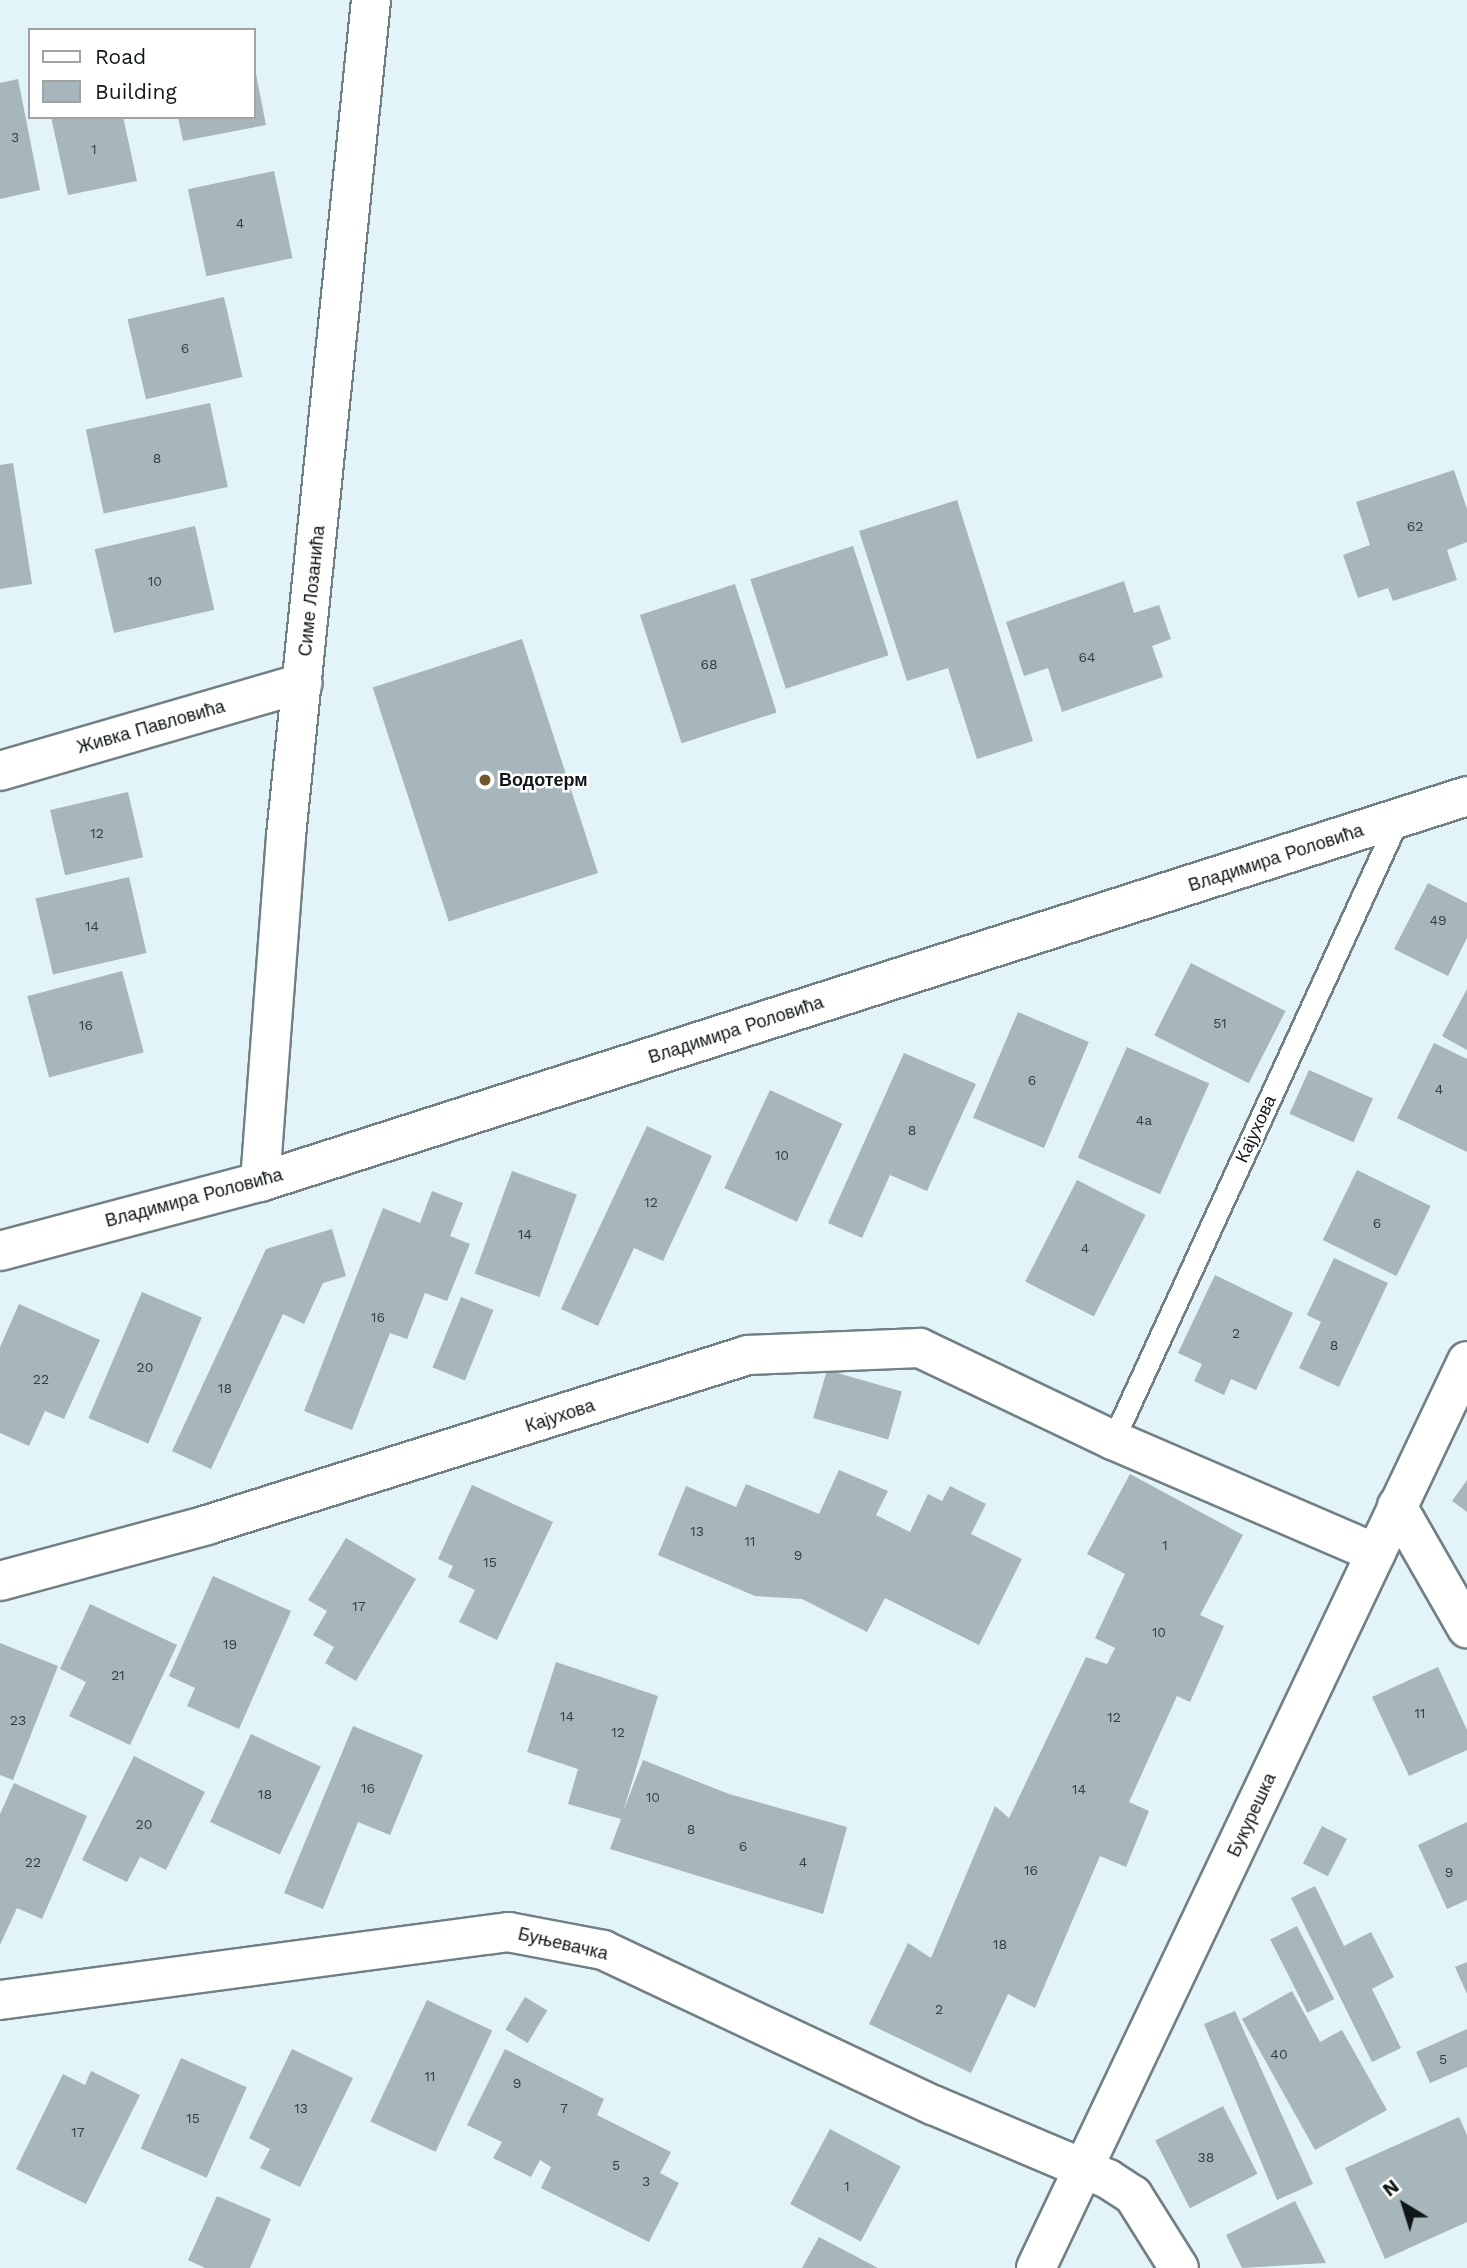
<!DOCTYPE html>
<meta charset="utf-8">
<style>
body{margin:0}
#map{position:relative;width:1467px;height:2268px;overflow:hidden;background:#e3f4f9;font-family:"Work Sans",sans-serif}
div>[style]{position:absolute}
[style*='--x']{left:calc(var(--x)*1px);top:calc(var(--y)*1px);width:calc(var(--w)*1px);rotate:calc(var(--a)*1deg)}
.building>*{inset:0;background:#a6b6bb;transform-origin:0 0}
.roads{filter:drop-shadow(2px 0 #718085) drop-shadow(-2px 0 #718085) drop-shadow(0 2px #718085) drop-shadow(0 -2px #718085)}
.lane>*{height:21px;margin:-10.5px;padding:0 10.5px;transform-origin:10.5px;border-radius:10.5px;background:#fff}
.street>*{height:38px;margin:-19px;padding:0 19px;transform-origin:19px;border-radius:19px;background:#fff}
.dots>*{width:19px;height:19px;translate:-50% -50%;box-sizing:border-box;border:4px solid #fff;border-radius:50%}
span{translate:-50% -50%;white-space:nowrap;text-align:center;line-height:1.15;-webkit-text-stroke:5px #fff;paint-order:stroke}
.number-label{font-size:14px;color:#363f41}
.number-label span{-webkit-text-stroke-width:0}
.street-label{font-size:18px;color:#111718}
.poi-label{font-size:18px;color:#111718;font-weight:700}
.left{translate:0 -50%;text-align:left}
.legend{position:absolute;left:28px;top:28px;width:228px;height:91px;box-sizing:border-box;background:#fff;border:2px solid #a0a2a3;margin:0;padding:9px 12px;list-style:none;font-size:21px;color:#111718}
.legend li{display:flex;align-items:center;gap:14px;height:35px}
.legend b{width:35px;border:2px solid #a0a2a3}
.north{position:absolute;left:1369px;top:2170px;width:70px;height:70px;-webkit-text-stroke:5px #fff;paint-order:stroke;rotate:322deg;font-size:19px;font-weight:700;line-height:28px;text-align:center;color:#111718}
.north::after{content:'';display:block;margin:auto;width:24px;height:32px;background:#111718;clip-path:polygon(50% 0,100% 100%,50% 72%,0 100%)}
</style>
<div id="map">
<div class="building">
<i style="clip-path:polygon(255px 69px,266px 125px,183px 141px,178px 117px,254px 117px)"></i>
<i style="clip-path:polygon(18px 79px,40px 190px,0 199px,0 83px)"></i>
<i style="clip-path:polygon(51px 117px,123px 117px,137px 181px,68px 195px)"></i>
<i style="left:274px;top:171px;width:89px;height:88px;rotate:78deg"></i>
<i style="left:224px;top:297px;width:82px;height:99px;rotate:77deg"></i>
<i style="left:210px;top:403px;width:86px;height:127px;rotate:78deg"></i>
<i style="clip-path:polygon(13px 463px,32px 584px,0 589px,0 465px)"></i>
<i style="clip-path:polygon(1454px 470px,1467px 509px,1467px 542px,1447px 550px,1457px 580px,1393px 601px,1388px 588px,1358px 598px,1343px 555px,1370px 545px,1356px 502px)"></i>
<i style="clip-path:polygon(957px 500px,1033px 741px,977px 759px,948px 668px,907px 681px,859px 531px)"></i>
<i style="left:195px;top:526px;width:86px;height:103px;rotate:77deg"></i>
<i style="left:853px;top:546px;width:115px;height:108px;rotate:72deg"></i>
<i style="clip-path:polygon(1124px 581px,1134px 613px,1159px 605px,1171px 639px,1152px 646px,1163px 677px,1062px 712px,1048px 668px,1024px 676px,1006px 622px)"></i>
<i style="left:735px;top:584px;width:135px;height:100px;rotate:72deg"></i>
<i style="left:522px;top:639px;width:246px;height:157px;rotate:72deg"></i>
<i style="left:128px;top:792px;width:67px;height:80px;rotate:77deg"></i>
<i style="left:129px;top:877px;width:78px;height:96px;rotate:77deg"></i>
<i style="clip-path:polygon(1428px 883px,1467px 903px,1467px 938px,1448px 976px,1394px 949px)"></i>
<i style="left:1191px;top:963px;width:106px;height:81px;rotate:27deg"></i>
<i style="left:122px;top:971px;width:84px;height:98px;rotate:75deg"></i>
<i style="clip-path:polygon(1467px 989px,1467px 1050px,1442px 1036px)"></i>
<i style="left:1018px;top:1012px;width:77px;height:115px;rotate:23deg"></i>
<i style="clip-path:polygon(1434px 1043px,1467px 1059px,1467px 1152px,1397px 1118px)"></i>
<i style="left:1127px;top:1047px;width:90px;height:121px;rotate:24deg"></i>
<i style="clip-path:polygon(904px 1053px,976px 1084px,927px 1191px,890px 1175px,862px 1238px,828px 1223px)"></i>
<i style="left:1309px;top:1070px;width:70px;height:48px;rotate:24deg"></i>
<i style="left:770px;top:1090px;width:80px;height:108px;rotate:25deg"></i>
<i style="clip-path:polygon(647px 1126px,712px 1156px,663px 1261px,634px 1248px,598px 1326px,561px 1309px)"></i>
<i style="left:1357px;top:1170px;width:82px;height:78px;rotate:26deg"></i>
<i style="left:512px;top:1171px;width:69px;height:109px;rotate:20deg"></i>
<i style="left:1077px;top:1180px;width:77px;height:114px;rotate:27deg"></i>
<i style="clip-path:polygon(432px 1191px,463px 1203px,450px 1236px,470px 1244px,447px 1301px,425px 1293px,407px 1339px,390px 1333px,352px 1430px,304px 1411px,383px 1208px,420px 1223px)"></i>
<i style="clip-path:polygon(332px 1229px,346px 1276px,323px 1283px,304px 1324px,283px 1314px,211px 1469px,172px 1451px,266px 1249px)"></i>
<i style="clip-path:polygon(1334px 1258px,1388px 1283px,1339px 1387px,1299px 1368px,1321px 1322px,1307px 1315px)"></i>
<i style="clip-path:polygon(1215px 1275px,1293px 1313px,1256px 1390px,1231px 1379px,1224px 1395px,1194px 1381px,1202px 1364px,1178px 1353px)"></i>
<i style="left:142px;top:1292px;width:65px;height:137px;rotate:23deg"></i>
<i style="left:461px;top:1297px;width:35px;height:76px;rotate:22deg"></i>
<i style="clip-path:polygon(19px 1304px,100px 1340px,64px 1419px,45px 1411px,29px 1446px,0 1433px,0 1347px)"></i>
<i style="left:827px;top:1370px;width:78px;height:50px;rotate:16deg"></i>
<i style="clip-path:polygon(839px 1470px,888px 1491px,876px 1515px,910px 1532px,928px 1494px,942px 1501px,950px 1486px,986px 1504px,971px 1534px,1022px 1559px,979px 1645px,885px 1598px,867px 1632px,802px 1599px,755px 1596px,658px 1555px,686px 1486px,736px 1507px,746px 1484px,819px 1514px)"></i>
<i style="clip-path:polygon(1130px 1474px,1243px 1535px,1200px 1615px,1224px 1626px,1190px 1702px,1177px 1696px,1129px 1802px,1149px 1811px,1126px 1867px,1100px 1856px,1035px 2008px,1008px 1994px,971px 2073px,869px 2024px,908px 1943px,931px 1958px,995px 1806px,1009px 1818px,1086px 1657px,1107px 1664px,1115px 1648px,1095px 1638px,1125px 1574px,1087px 1554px)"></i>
<i style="clip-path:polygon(1467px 1480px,1467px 1512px,1452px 1501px)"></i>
<i style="clip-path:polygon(472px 1485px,553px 1522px,497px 1640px,459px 1622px,475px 1590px,448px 1577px,453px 1566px,438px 1559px)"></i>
<i style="clip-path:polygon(346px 1538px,416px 1579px,356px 1681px,325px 1663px,334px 1647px,313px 1635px,327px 1611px,308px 1600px)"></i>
<i style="clip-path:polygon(213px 1576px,291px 1611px,239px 1729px,187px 1706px,195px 1688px,169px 1676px)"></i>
<i style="clip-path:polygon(90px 1604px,177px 1645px,130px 1745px,69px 1716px,86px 1682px,60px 1669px)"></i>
<i style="clip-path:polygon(0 1643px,58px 1666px,13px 1780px,0 1775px)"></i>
<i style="clip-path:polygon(556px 1662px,658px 1696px,623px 1812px,643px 1760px,729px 1794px,847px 1827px,823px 1914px,610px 1849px,621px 1819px,568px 1804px,578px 1769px,527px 1752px)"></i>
<i style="clip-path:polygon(1438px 1667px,1467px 1730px,1467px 1750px,1409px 1776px,1372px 1697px)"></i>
<i style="clip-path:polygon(353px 1726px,423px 1755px,390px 1835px,358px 1822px,323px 1909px,284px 1893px)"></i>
<i style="left:251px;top:1734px;width:77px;height:97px;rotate:25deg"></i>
<i style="clip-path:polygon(134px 1756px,205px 1792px,166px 1870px,140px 1857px,127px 1882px,82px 1860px)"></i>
<i style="clip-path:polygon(14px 1783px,87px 1816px,42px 1919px,17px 1908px,0 1945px,0 1814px)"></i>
<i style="clip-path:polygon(1467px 1822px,1467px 1900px,1447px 1909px,1418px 1845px)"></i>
<i style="left:1322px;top:1826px;width:28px;height:42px;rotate:27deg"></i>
<i style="clip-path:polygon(1315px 1886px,1344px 1946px,1371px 1932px,1394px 1977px,1372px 1989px,1401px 2048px,1372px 2062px,1291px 1898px)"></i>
<i style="left:1297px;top:1926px;width:82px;height:30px;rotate:63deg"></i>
<i style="clip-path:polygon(1467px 1962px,1467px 1994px,1455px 1967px)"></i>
<i style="clip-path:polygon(1292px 1991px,1320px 2042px,1342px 2030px,1387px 2110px,1315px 2150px,1242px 2019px)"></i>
<i style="left:525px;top:1997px;width:26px;height:38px;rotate:31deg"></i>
<i style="left:427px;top:2000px;width:72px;height:134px;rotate:25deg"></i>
<i style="clip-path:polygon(1235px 2011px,1313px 2184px,1277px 2200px,1204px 2024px)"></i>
<i style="clip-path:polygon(1467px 2029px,1467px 2067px,1430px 2083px,1416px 2052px)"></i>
<i style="clip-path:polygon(292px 2049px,353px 2078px,300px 2187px,260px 2168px,270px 2149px,249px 2138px)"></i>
<i style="clip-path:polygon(505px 2049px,604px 2099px,597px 2115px,671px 2152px,660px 2173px,679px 2183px,649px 2242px,541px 2188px,551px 2167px,540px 2160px,531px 2177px,493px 2158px,502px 2142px,467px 2125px)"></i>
<i style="left:181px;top:2058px;width:72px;height:99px;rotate:24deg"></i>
<i style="clip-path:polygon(91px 2071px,140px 2095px,86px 2204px,16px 2169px,63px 2074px,85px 2085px)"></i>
<i style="left:1223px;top:2106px;width:76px;height:76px;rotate:63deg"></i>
<i style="clip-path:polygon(1459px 2117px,1467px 2135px,1467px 2222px,1385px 2259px,1345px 2168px)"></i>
<i style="left:830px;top:2129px;width:80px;height:85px;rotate:28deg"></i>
<i style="clip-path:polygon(217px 2196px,271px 2219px,250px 2268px,205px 2268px,188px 2260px)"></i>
<i style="clip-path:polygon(1295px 2201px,1326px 2263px,1242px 2268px,1226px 2235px)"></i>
<i style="clip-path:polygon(819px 2237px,878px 2268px,802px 2268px)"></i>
</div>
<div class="roads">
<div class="lane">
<i style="--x:1113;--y:1440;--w:683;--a:-65.35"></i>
</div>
<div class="street">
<i style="--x:0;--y:771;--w:315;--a:-16.2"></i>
<i style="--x:260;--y:1182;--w:347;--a:-85.7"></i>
<i style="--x:286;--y:836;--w:840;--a:-84.19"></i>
<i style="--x:0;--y:1251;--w:269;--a:-14.9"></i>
<i style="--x:260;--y:1182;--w:1267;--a:-17.73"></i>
<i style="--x:1397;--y:1506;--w:141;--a:60.2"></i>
<i style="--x:0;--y:1581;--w:214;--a:-15.1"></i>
<i style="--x:207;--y:1525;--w:567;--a:-17.44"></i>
<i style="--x:748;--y:1355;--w:172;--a:-2.3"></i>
<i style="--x:920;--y:1348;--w:214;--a:25.5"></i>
<i style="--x:1113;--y:1440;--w:286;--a:23.3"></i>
<i style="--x:0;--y:2000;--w:513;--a:-7.62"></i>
<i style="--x:508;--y:1932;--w:97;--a:10.7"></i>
<i style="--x:603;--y:1950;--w:365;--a:25.2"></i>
<i style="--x:933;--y:2105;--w:190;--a:22.9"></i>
<i style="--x:1108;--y:2179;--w:30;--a:33"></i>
<i style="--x:1133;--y:2195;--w:86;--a:57.8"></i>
<i style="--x:1036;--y:2268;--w:1004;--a:-64.58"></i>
</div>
</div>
<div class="dots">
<i style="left:485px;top:780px;background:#735629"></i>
</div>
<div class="number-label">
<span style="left:15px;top:137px">3</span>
<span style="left:94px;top:149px">1</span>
<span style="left:240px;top:223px">4</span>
<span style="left:185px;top:348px">6</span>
<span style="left:157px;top:458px">8</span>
<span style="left:1415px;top:526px">62</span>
<span style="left:155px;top:581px">10</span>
<span style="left:1087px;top:657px">64</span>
<span style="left:709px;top:664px">68</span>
<span style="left:97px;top:833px">12</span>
<span style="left:1438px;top:920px">49</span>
<span style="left:92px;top:926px">14</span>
<span style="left:1220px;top:1023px">51</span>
<span style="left:86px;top:1025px">16</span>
<span style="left:1032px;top:1080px">6</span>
<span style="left:1439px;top:1089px">4</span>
<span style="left:1144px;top:1120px">4a</span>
<span style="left:912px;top:1130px">8</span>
<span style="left:782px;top:1155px">10</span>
<span style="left:651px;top:1202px">12</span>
<span style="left:1377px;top:1223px">6</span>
<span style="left:525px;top:1234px">14</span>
<span style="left:1085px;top:1248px">4</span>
<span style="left:378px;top:1317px">16</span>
<span style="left:1236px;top:1333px">2</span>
<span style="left:1334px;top:1345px">8</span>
<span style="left:145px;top:1367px">20</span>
<span style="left:41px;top:1379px">22</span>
<span style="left:225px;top:1388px">18</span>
<span style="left:697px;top:1531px">13</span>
<span style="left:750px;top:1541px">11</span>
<span style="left:1165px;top:1545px">1</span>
<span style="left:798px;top:1555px">9</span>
<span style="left:490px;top:1562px">15</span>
<span style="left:359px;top:1606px">17</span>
<span style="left:1159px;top:1632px">10</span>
<span style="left:230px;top:1644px">19</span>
<span style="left:118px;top:1675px">21</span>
<span style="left:1420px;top:1713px">11</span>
<span style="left:567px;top:1716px">14</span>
<span style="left:1114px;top:1717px">12</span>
<span style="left:18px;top:1720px">23</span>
<span style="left:618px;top:1732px">12</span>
<span style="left:368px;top:1788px">16</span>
<span style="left:1079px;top:1789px">14</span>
<span style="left:265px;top:1794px">18</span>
<span style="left:653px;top:1797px">10</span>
<span style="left:144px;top:1824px">20</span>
<span style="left:691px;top:1829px">8</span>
<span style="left:743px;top:1846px">6</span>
<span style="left:33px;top:1862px">22</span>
<span style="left:803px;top:1862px">4</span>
<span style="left:1031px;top:1870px">16</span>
<span style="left:1449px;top:1872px">9</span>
<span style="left:1000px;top:1944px">18</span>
<span style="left:939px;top:2009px">2</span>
<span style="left:1279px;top:2054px">40</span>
<span style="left:1443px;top:2059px">5</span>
<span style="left:430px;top:2076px">11</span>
<span style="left:517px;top:2083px">9</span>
<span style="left:301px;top:2108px">13</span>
<span style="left:564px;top:2108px">7</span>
<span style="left:193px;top:2118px">15</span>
<span style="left:78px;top:2132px">17</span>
<span style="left:1206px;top:2157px">38</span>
<span style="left:616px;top:2165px">5</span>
<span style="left:646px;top:2181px">3</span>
<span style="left:847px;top:2186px">1</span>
</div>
<div class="street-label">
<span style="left:312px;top:591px;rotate:-84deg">Симе Лозанића</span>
<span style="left:151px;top:727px;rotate:-16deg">Живка Павловића</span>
<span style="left:1276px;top:858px;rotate:-18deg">Владимира Роловића</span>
<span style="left:736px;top:1030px;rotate:-18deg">Владимира Роловића</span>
<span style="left:1256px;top:1129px;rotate:-65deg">Кајухова</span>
<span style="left:194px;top:1198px;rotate:-15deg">Владимира Роловића</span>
<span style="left:560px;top:1416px;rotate:-18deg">Кајухова</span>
<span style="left:1252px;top:1815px;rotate:-65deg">Букурешка</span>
<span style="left:563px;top:1944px;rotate:13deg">Буњевачка</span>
</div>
<div class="poi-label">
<span class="left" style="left:499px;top:780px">Водотерм</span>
</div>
<ul class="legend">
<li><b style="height:9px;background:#fff"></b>Road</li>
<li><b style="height:19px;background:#a6b6bb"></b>Building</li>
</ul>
<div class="north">N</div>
</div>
